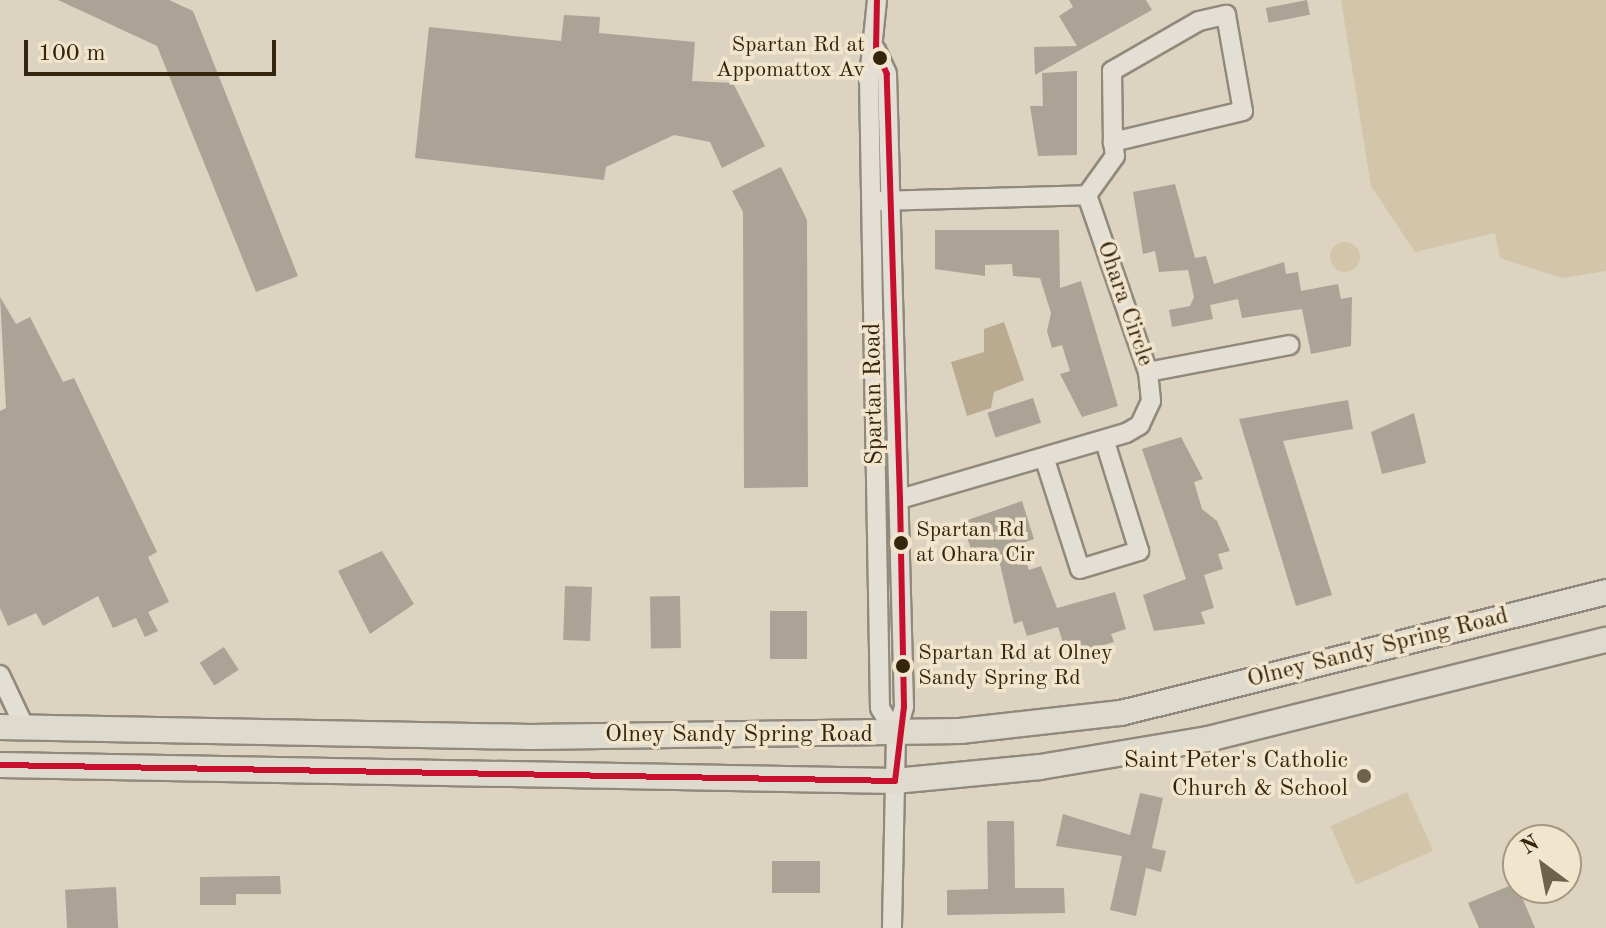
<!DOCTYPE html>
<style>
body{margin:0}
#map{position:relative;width:1606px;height:928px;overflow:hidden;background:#dcd3c0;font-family:"Old Standard TT",serif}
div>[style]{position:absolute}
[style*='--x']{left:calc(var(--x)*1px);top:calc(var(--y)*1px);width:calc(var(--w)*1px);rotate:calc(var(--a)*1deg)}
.green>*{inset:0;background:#d2c5a9;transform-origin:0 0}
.round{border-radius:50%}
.water>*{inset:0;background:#baab90}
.building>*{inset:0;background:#aba496;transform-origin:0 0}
.roads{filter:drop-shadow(2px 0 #918a7c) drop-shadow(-2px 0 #918a7c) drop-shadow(0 2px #918a7c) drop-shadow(0 -2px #918a7c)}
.minor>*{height:18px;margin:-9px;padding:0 9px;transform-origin:9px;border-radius:9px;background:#e4dfd5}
.major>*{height:24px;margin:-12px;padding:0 12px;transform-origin:12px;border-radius:12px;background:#dfdace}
.bus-1>*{height:6px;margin:-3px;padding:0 3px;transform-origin:3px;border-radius:3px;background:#c8102e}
.dots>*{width:22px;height:22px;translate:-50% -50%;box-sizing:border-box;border:4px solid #f1e5ce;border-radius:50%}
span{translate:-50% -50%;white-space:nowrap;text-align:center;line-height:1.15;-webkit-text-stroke:7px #f1e5ce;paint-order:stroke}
.bus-label{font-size:22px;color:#35250d}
.right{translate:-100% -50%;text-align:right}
.left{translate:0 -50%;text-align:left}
.street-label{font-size:24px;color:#35250d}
.poi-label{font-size:24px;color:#35250d}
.north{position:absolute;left:1502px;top:824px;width:80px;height:80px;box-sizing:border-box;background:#f1e5ce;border:2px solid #a69881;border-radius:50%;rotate:328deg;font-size:22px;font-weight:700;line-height:32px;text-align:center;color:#35250d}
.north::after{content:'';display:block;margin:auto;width:28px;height:36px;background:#6f624c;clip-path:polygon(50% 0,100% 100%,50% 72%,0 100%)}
.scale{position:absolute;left:24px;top:40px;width:252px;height:36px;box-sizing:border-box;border:4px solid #35250d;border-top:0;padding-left:10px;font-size:24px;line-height:28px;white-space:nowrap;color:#35250d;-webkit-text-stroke:6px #f1e5ce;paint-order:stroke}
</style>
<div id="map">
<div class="green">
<i style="clip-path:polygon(1341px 0,1606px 0,1606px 271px,1562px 278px,1500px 258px,1495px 233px,1415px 252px,1371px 186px)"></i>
<i class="round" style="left:1330px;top:242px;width:30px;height:30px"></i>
<i style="left:1407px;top:792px;width:64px;height:84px;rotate:66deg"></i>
</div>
<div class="water">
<i style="clip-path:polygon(1004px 322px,1024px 380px,994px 392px,991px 408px,967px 416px,951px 362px,984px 352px,984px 329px)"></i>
</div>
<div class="building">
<i style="clip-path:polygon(58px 0,169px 0,193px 11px,298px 276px,256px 292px,157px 46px)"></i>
<i style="clip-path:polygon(1069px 0,1146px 0,1152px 10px,1035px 75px,1034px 47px,1077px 46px,1059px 16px,1073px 7px)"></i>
<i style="left:1307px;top:0;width:15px;height:42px;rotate:79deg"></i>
<i style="clip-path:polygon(564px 15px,600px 17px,599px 33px,695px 42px,692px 81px,733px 83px,765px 146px,722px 168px,710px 142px,674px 135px,606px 167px,604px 180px,415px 158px,429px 27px,561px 41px)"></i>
<i style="clip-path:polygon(1077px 71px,1077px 155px,1038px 156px,1030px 106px,1043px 106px,1042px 73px)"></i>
<i style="clip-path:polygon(781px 167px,807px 220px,808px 487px,744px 488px,743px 212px,732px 191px)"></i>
<i style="clip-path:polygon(1175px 184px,1195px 258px,1206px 256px,1214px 284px,1284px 262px,1286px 274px,1298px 272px,1301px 291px,1338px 284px,1341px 299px,1352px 297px,1351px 346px,1311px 354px,1302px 309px,1242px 318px,1238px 299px,1210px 305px,1213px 319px,1172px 327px,1169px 310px,1190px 306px,1194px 297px,1188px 270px,1159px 272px,1155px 251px,1143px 254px,1133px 192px)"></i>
<i style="clip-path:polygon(935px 230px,1059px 230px,1060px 288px,1081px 281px,1118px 406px,1082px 417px,1060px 374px,1070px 371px,1062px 345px,1052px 348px,1047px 331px,1051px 313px,1040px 278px,1013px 276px,1012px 264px,985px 265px,985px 276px,935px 269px)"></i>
<i style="clip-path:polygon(0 297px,16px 324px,30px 317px,63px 382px,74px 378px,157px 552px,148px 557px,169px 602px,148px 612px,158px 631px,145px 637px,136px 618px,113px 628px,98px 596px,43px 626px,36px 613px,8px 626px,0 608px,0 411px,6px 408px)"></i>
<i style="left:1033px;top:398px;width:26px;height:48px;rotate:72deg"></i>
<i style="clip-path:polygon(1348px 400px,1353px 429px,1283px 441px,1332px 595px,1296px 606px,1239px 419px)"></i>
<i style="clip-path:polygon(1414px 413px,1426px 463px,1382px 474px,1371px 432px)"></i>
<i style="clip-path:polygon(1181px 437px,1203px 479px,1194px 482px,1202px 509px,1217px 521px,1230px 551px,1218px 554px,1223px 569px,1204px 575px,1214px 608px,1201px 612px,1205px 624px,1154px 631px,1143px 595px,1186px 579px,1142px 449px)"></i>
<i style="clip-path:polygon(1022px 501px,1034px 539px,1020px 544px,1029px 570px,1041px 566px,1057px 608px,1115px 592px,1126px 629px,1111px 634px,1114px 642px,1083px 651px,1080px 641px,1064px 646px,1058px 627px,1027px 636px,1022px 621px,1014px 624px,998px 556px,974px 558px,962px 522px)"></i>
<i style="clip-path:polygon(382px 551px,414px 604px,370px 634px,338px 571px)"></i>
<i style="left:565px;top:586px;width:27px;height:54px;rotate:2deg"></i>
<i style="left:680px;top:596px;width:52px;height:30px;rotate:89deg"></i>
<i style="left:770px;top:611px;width:37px;height:48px"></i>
<i style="left:224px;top:647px;width:27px;height:29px;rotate:57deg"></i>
<i style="clip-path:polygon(1140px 793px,1163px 798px,1152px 848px,1166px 851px,1161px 872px,1146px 868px,1136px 916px,1110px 910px,1122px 856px,1056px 846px,1063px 814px,1130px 835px)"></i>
<i style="clip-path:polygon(987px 821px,1014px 821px,1015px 888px,1064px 888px,1065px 913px,947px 915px,947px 890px,988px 889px)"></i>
<i style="left:820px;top:861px;width:32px;height:48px;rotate:90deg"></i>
<i style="clip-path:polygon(280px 876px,281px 894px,236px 894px,236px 905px,200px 905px,200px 877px)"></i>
<i style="clip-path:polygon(1516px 883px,1535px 928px,1479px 928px,1468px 903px)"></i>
<i style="left:116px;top:887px;width:41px;height:51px;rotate:87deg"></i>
</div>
<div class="roads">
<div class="minor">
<i style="--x:877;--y:0;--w:78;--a:95.9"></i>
<i style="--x:869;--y:78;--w:630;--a:89"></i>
<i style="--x:880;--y:708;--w:31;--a:59"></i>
<i style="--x:876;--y:50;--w:26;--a:65"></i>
<i style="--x:887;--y:74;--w:633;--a:88.46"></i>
<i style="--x:904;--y:707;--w:29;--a:106"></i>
<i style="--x:896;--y:735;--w:193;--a:91.2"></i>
<i style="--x:1087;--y:195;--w:48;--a:-54.3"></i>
<i style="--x:1115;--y:156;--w:14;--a:-98"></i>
<i style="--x:1113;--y:142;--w:71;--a:-90.8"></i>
<i style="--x:1112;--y:71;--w:100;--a:-29.9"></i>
<i style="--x:1199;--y:21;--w:28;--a:-13"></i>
<i style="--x:1226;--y:15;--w:97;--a:80"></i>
<i style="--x:1243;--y:111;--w:134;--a:166.6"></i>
<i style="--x:877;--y:201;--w:210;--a:-1.6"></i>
<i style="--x:1087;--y:195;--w:187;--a:71"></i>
<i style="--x:1148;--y:372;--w:29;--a:84"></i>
<i style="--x:1151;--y:401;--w:26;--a:115"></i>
<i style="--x:1140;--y:425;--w:16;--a:150"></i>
<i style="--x:1126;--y:433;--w:235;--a:163.7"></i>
<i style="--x:1148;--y:372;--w:144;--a:-10.8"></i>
<i style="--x:1045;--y:460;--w:114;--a:72.2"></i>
<i style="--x:1080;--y:569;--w:62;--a:-17"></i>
<i style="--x:1139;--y:551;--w:114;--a:-107.3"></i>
<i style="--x:0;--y:675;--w:59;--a:64.7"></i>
</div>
<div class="major">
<i style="--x:0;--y:727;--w:531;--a:1.08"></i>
<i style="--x:531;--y:737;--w:429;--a:-0.8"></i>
<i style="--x:960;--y:731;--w:162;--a:-6.4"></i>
<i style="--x:1121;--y:713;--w:500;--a:-14"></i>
<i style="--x:0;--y:765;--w:895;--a:1.02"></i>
<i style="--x:895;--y:781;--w:146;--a:-5.5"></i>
<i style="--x:1040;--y:767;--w:170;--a:-9.5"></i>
<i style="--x:1208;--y:739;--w:410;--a:-14"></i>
</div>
</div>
<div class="bus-1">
<i style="--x:0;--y:765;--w:895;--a:1.02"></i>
<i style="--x:895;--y:781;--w:75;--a:-83.1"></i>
<i style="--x:904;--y:707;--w:208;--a:-91.1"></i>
<i style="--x:900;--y:499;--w:425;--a:-91.8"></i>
<i style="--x:887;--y:74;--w:26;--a:-115"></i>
<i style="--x:876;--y:50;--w:50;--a:-88.9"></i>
</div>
<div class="dots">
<i style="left:880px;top:58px;background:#35250d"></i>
<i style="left:901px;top:543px;background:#35250d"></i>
<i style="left:903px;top:666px;background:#35250d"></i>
<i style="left:1364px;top:776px;background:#6f624c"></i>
</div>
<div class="bus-label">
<span class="right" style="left:865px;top:58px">Spartan Rd at<br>Appomattox Av</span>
<span class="left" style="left:916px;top:543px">Spartan Rd<br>at Ohara Cir</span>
<span class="left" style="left:918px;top:666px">Spartan Rd at Olney<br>Sandy Spring Rd</span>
</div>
<div class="street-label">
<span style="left:1124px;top:304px;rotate:71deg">Ohara Circle</span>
<span style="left:875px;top:394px;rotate:-91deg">Spartan Road</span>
<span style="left:1378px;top:649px;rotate:-14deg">Olney Sandy Spring Road</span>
<span style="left:739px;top:736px">Olney Sandy Spring Road</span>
</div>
<div class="poi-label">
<span class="right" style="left:1348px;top:776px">Saint Peter's Catholic<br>Church &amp; School</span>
</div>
<div class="north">N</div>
<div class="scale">100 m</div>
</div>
